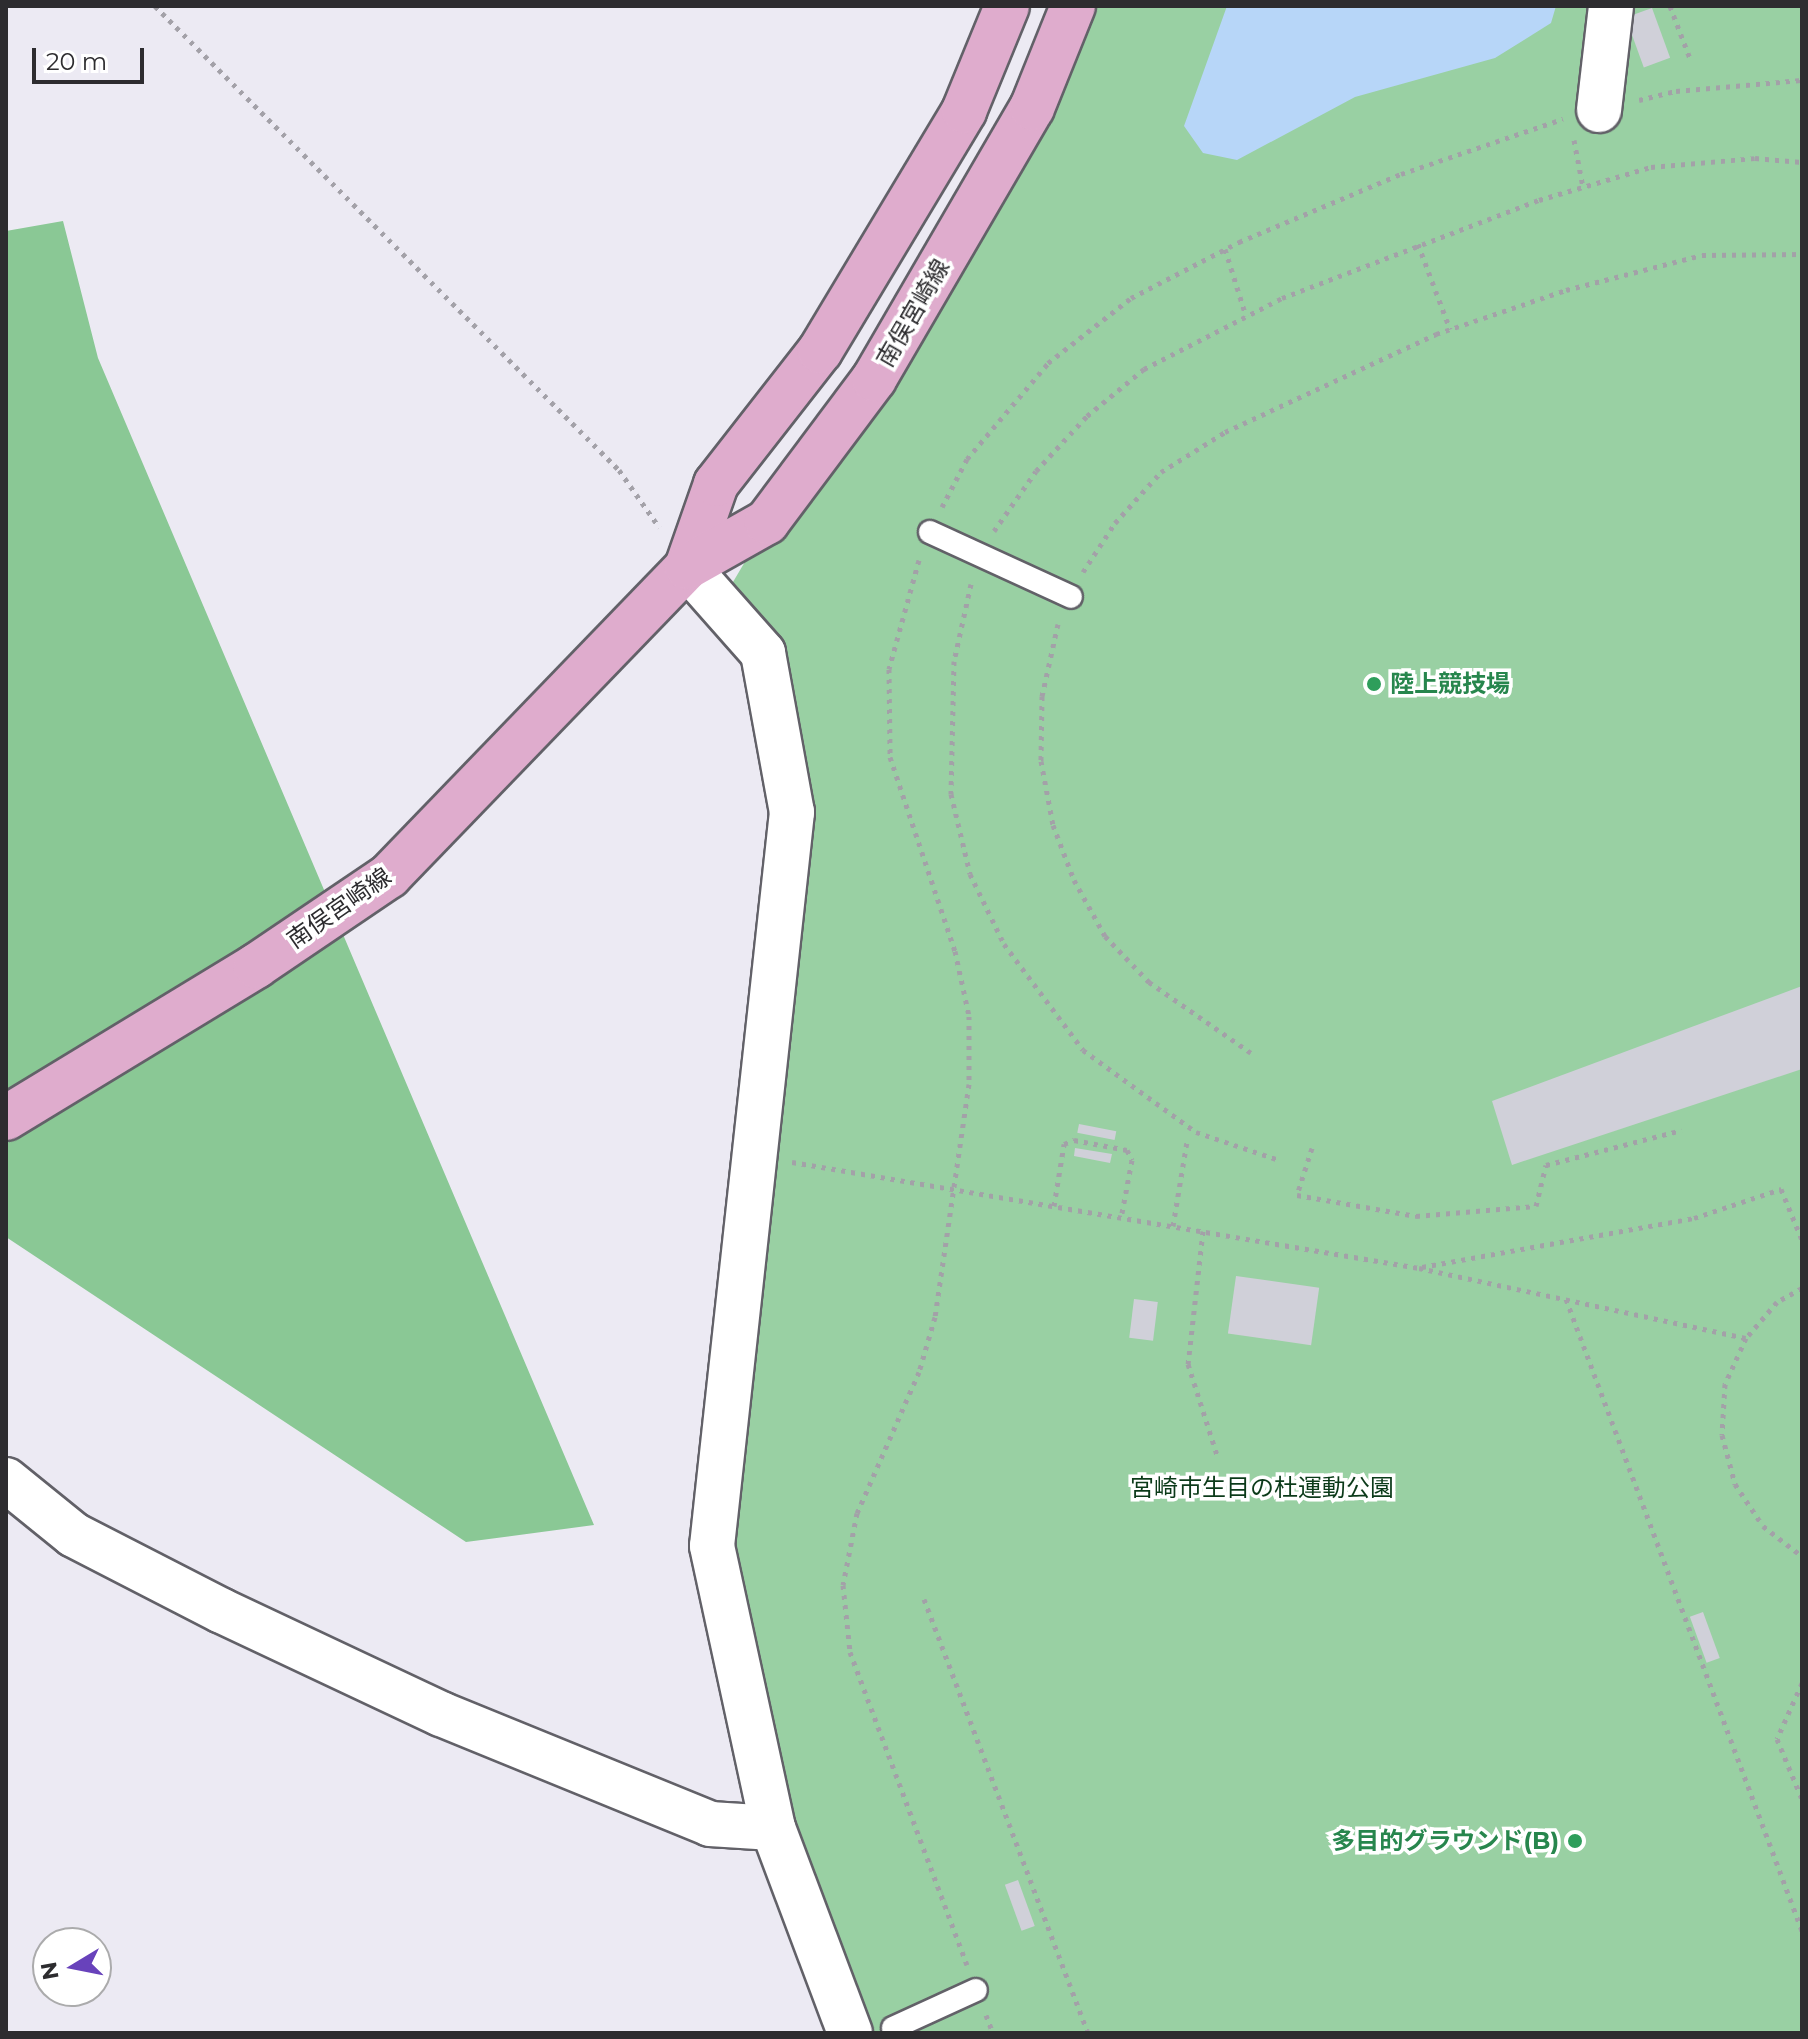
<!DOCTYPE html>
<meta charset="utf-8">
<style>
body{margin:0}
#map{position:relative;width:1808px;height:2039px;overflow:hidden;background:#eceaf3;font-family:Montserrat,"Noto Sans JP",sans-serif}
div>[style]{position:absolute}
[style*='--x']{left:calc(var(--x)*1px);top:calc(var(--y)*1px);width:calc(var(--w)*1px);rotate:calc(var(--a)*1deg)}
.green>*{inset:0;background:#99d0a3}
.forest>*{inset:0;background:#8ac895}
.water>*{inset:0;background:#b7d6f8}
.building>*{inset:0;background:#d0d0d9;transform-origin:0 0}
.path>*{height:5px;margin-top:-2.5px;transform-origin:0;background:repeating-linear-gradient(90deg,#a3a1a8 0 4px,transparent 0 10px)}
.roads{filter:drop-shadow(2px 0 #626168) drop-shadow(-2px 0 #626168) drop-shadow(0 2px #626168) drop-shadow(0 -2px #626168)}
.service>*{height:22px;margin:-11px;padding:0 11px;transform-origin:11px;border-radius:11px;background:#fff}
.minor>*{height:44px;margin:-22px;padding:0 22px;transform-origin:22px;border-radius:22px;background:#fff}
.tertiary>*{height:44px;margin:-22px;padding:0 22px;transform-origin:22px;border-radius:22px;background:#fff}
.primary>*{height:44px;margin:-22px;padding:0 22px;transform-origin:22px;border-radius:22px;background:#dfaccd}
.dots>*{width:22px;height:22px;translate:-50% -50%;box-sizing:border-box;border:4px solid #fff;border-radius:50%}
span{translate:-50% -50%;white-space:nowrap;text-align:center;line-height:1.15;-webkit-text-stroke:7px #fff;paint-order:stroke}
.street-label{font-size:24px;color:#2d2c2f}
.leisure-label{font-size:24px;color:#27864d;font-weight:700}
.left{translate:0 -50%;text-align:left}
.right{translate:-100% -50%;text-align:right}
.park-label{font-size:24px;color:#0b3a19}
.frame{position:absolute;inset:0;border:8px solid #2d2c2f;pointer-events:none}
.north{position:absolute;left:32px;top:1927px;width:80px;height:80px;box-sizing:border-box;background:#fff;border:2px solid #ababac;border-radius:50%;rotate:260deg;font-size:22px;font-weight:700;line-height:32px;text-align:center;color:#2d2c2f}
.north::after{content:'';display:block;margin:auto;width:28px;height:36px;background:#6842bb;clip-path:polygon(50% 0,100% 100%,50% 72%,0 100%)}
.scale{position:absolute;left:32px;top:48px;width:112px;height:36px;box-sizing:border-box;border:4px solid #2d2c2f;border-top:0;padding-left:10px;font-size:24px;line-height:28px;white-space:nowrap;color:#2d2c2f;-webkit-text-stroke:6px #fff;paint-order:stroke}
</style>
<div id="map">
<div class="green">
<i style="clip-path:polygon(1073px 6px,1802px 6px,1802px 2033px,850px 2033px,712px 1546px,792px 812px,763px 653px,720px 604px)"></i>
</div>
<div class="forest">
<i style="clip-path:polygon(63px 221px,98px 358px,594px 1525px,466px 1542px,6px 1237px,6px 231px)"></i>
</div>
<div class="water">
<i style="clip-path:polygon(1227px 6px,1556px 6px,1551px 23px,1495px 58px,1355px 97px,1237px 160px,1203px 153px,1184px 126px)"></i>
</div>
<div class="building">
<i style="left:1652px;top:8px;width:53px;height:28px;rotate:70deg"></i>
<i style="clip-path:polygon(1802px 986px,1802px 1069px,1512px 1165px,1492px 1101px)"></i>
<i style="left:1079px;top:1124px;width:38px;height:9px;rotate:11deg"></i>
<i style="clip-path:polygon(1075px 1148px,1112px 1154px,1110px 1163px,1074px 1156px)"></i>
<i style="left:1236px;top:1276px;width:84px;height:58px;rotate:8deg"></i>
<i style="left:1134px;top:1299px;width:24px;height:39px;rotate:7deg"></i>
<i style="left:1703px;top:1612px;width:49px;height:14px;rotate:70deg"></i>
<i style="left:1018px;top:1880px;width:49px;height:14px;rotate:70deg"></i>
</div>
<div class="path">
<i style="--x:155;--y:6;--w:656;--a:45"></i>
<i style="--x:619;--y:470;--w:70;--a:54.9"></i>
<i style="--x:1670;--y:6;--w:59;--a:69.1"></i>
<i style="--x:1639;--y:100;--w:38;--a:-14"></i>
<i style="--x:1676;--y:91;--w:126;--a:-5"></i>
<i style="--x:1574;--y:140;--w:48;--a:79.2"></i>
<i style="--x:1418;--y:244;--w:91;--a:69.4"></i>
<i style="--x:1225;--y:249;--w:70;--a:72.6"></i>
<i style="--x:942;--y:507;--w:54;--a:-62.5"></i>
<i style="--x:967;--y:459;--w:126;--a:-49.8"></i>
<i style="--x:1048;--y:363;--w:105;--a:-38.1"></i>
<i style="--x:1131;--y:298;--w:122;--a:-27.4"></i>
<i style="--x:1239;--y:242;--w:176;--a:-22.8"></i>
<i style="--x:1401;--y:174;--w:171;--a:-18.8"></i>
<i style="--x:994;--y:531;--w:73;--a:-55"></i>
<i style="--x:1036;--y:471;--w:75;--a:-47.2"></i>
<i style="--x:1087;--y:416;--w:74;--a:-39.5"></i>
<i style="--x:1144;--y:369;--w:155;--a:-27.2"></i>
<i style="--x:1282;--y:298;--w:275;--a:-20.9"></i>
<i style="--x:1539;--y:200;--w:117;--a:-16.4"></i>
<i style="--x:1651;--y:167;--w:104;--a:-4.9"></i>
<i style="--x:1755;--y:158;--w:47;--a:4.9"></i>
<i style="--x:919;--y:560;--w:113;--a:105.4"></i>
<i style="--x:889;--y:669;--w:88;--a:89.3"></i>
<i style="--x:890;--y:757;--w:205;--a:71.5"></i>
<i style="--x:955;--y:951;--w:66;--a:77.8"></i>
<i style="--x:969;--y:1016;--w:68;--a:90"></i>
<i style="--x:969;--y:1084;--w:235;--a:98.3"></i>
<i style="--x:935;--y:1317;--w:57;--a:106.2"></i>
<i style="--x:919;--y:1372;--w:154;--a:113.7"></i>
<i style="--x:857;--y:1513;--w:73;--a:101"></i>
<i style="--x:843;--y:1585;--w:67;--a:84"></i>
<i style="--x:850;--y:1652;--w:334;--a:69.5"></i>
<i style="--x:1083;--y:572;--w:59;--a:-56.9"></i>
<i style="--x:1115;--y:523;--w:69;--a:-48"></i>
<i style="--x:1161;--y:472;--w:75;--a:-32"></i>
<i style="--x:1225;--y:432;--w:233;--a:-24.9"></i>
<i style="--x:1436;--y:334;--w:137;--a:-18.7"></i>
<i style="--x:1566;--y:290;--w:140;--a:-14.4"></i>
<i style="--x:1702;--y:255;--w:100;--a:-0.6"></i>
<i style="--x:971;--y:584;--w:79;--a:102.4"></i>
<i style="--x:954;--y:661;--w:133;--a:91.3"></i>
<i style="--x:951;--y:794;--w:82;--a:76.6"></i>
<i style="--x:970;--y:874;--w:78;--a:64.1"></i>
<i style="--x:1004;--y:944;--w:132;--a:53.3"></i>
<i style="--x:1083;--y:1050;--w:140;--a:36"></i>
<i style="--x:1196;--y:1132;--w:88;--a:18.6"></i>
<i style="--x:1058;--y:624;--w:74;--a:102.5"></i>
<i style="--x:1042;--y:696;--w:65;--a:90.9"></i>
<i style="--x:1041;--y:761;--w:65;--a:79.4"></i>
<i style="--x:1053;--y:825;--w:59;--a:69.1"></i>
<i style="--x:1074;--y:880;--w:64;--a:61"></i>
<i style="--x:1105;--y:936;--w:64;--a:46.3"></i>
<i style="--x:1149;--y:982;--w:124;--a:34.8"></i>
<i style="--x:1312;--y:1148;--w:49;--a:107.7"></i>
<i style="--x:1297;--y:1195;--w:121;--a:10"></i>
<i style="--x:1416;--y:1216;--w:120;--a:-4.8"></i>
<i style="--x:1536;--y:1206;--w:42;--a:-76.3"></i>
<i style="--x:1546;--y:1165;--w:140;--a:-14.4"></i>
<i style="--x:792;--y:1162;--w:636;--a:9.6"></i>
<i style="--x:1419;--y:1268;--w:334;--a:12.1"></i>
<i style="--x:1054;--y:1206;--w:63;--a:-80.8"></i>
<i style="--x:1064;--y:1144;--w:11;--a:-22"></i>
<i style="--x:1074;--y:1140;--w:54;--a:10.7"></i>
<i style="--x:1127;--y:1150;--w:11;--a:63"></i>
<i style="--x:1132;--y:1160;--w:59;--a:100.7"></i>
<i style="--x:1173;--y:1226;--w:86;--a:-80.6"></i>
<i style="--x:1203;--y:1231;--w:134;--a:96.4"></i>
<i style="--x:1188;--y:1364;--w:96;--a:72.3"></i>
<i style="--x:1422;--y:1267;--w:276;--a:-10.2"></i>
<i style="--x:1694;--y:1218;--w:92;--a:-18.4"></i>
<i style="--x:1781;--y:1189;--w:55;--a:67.6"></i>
<i style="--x:1802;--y:1288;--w:29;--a:151"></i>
<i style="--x:1777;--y:1302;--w:48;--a:130.7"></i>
<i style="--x:1746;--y:1338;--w:51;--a:114.5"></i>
<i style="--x:1725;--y:1384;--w:51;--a:93.4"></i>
<i style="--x:1722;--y:1435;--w:51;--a:75.1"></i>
<i style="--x:1735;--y:1484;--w:50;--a:56.3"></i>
<i style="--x:1763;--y:1526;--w:49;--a:37.6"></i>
<i style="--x:1566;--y:1299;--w:675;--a:69.52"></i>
<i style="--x:924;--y:1599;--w:464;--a:69.3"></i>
<i style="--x:1802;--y:1683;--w:61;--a:114.1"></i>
<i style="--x:1777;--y:1739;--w:65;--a:67.4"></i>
<i style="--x:986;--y:2015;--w:19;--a:69"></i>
</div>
<div class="roads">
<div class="service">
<i style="--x:930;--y:532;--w:155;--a:24.7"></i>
<i style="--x:893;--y:2028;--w:91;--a:-24.6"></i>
</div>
<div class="minor">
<i style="--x:1599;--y:110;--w:105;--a:-83.4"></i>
<i style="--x:6;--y:1480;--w:87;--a:39"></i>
<i style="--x:74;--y:1535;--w:166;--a:27.2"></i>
<i style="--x:222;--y:1611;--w:242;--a:25.2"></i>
<i style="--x:441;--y:1714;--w:291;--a:22.2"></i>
<i style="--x:710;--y:1824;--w:63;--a:3.6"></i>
</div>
<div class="tertiary">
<i style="--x:687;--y:567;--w:115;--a:48.5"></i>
<i style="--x:763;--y:653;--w:162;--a:79.7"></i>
<i style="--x:792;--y:812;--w:738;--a:96.22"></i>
<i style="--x:712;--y:1546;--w:289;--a:77.8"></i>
<i style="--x:773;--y:1828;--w:219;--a:69.4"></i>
</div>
<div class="primary">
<i style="--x:687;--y:567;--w:88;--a:-70.7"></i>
<i style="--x:716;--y:484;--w:169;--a:-52"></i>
<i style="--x:820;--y:351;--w:280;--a:-59"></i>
<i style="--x:964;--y:111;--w:113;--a:-67.7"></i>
<i style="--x:6;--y:1118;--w:293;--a:-31.3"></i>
<i style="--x:256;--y:966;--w:161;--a:-34.1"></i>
<i style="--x:389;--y:876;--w:429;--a:-46"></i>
<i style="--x:687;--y:567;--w:92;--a:-29.4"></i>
<i style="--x:767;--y:522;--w:179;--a:-53.2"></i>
<i style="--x:874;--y:379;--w:314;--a:-59.8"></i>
<i style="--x:1032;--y:108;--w:110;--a:-68.1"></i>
</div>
</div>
<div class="dots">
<i style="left:1374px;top:684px;background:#2e9e5b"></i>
<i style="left:1575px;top:1841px;background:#2e9e5b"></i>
</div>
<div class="street-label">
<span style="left:913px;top:313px;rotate:-60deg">南俣宮崎線</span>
<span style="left:339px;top:908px;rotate:-35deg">南俣宮崎線</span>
</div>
<div class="leisure-label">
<span class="left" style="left:1390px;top:684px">陸上競技場</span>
<span class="right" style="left:1559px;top:1841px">多目的グラウンド(B)</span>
</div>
<div class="park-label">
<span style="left:1262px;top:1488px">宮崎市生目の杜運動公園</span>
</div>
<div class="frame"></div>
<div class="north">N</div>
<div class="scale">20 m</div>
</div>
